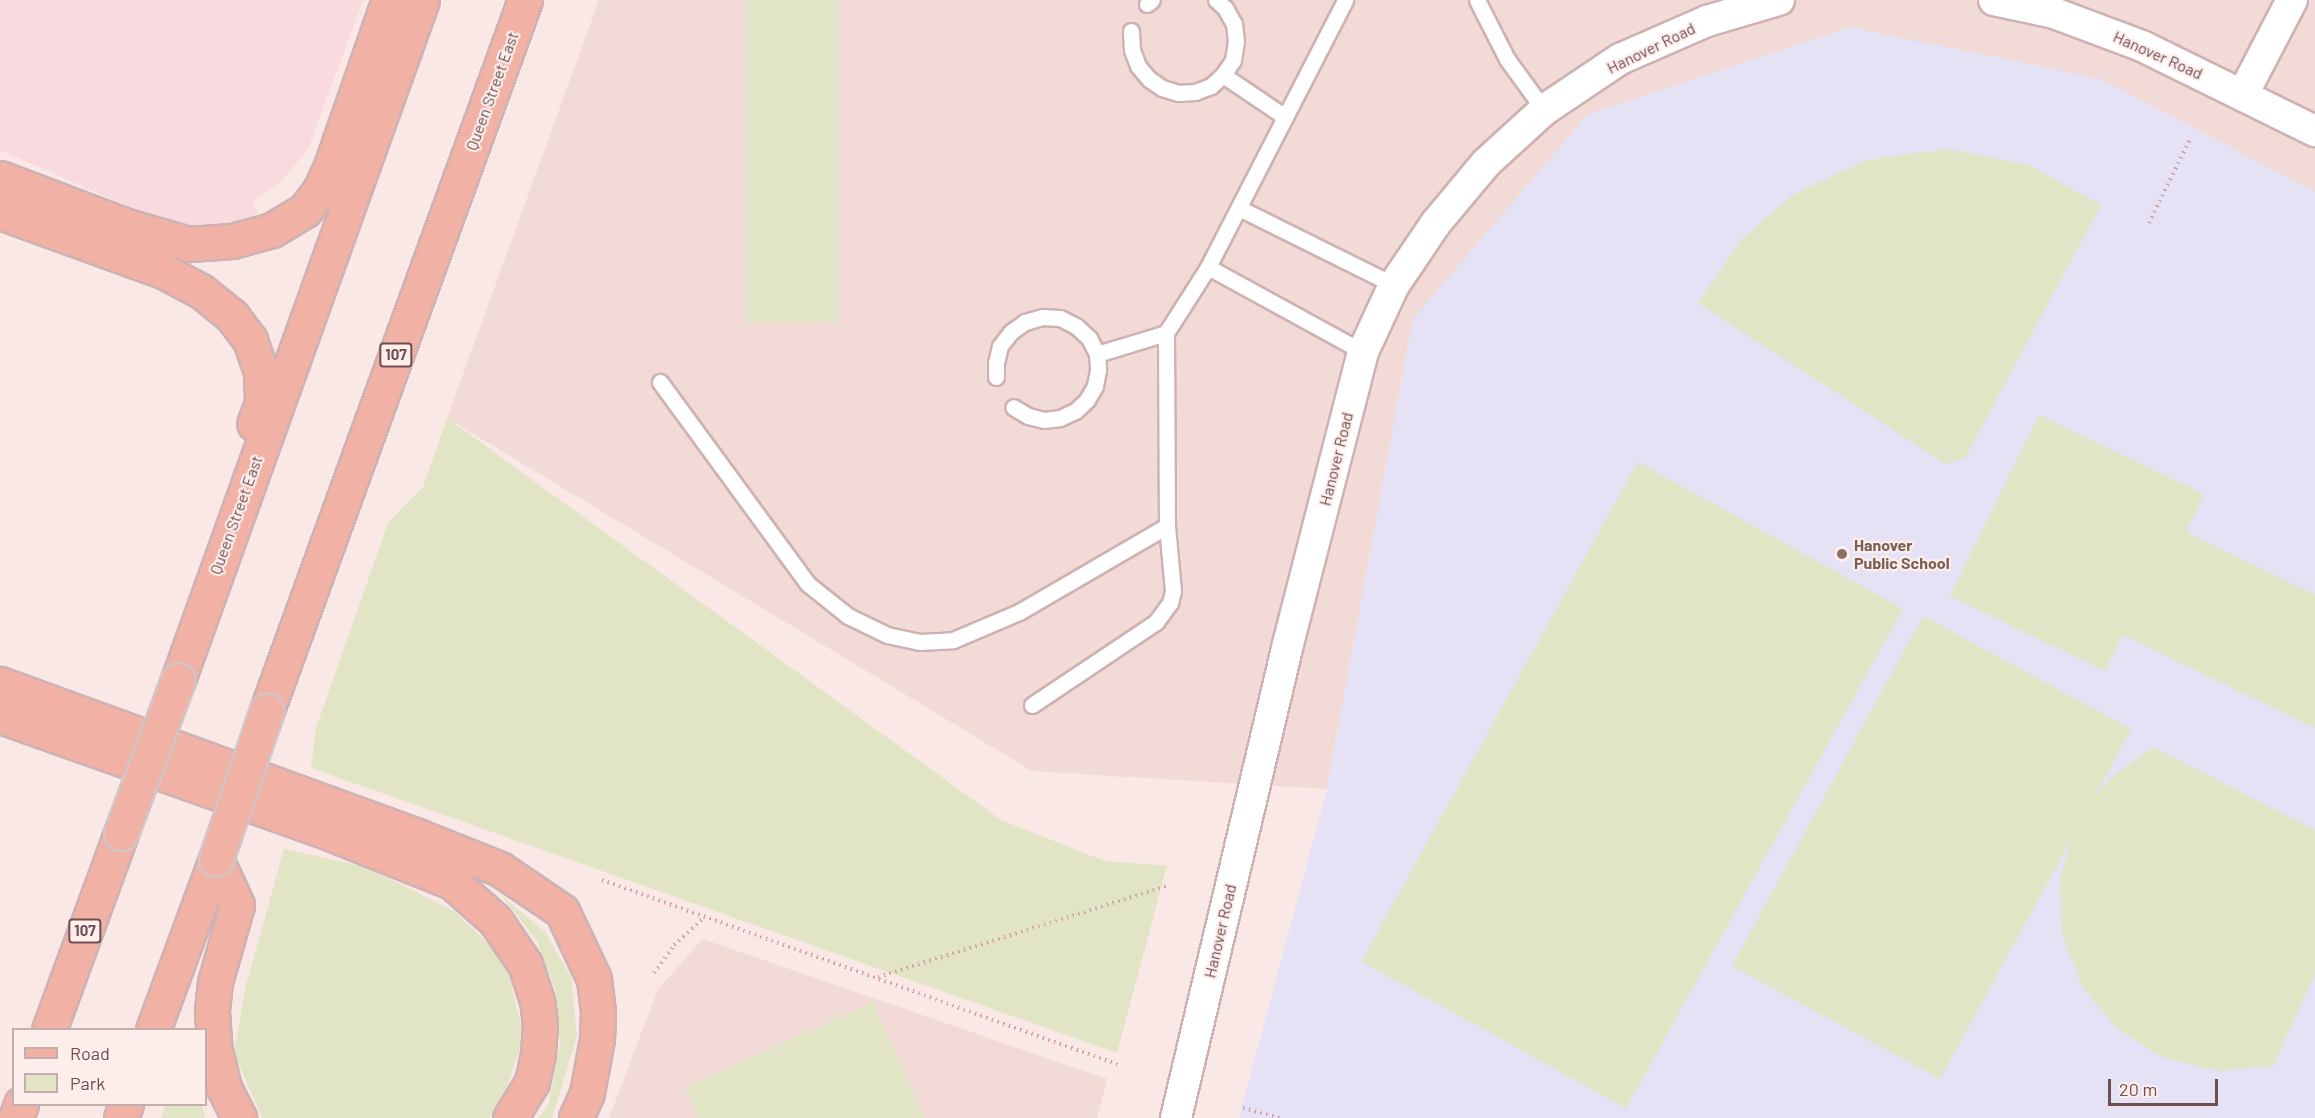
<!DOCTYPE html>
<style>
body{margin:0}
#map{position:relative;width:2315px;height:1118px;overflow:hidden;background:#f9e8e5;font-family:Barlow,sans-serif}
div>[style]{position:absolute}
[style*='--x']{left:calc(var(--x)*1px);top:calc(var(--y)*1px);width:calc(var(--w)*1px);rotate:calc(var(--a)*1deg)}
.residential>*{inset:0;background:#f2dad7}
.commercial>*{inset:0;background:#f9dadf}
.education>*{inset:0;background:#e5e2f6}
.green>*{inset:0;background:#e1e5c5;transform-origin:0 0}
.path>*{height:4px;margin-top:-2px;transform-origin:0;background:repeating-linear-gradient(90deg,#d0a3a7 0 1.5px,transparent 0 6px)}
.roads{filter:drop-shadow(2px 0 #ceb2b3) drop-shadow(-2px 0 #ceb2b3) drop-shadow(0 2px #ceb2b3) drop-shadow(0 -2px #ceb2b3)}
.lane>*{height:15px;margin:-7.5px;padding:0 7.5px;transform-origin:7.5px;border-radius:7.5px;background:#fff}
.street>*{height:30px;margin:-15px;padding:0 15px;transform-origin:15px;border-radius:15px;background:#fff}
.primary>*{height:33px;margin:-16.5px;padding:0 16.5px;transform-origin:16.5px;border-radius:16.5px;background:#f1b1a5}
.bridges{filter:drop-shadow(2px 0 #d1c6c7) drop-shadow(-2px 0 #d1c6c7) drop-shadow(0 2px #d1c6c7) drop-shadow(0 -2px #d1c6c7)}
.primary-bridge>*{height:33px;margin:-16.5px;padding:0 16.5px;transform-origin:16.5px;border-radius:16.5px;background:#f1b1a5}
.dots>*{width:16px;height:16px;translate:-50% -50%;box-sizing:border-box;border:3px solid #fdeeeb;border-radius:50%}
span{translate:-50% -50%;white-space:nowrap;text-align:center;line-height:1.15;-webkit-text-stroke:4.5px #fdeeeb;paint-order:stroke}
.shield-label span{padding:2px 4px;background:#fdeeeb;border:2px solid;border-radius:4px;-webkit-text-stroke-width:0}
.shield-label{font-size:15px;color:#6f4d51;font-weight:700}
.street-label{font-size:16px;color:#6f4d51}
.education-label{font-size:16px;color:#785e54;font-weight:700}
.left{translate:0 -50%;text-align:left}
.legend{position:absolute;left:12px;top:1028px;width:195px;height:78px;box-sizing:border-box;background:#fdeeeb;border:2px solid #c4aead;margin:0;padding:8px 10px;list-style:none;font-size:18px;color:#6f4d51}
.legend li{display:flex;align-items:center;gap:12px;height:30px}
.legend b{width:30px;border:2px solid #c4aead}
.scale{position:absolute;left:2108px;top:1079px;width:110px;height:27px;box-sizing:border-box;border:3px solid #6f4d51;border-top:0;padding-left:8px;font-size:18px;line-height:21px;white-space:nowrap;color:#6f4d51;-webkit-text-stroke:4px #fdeeeb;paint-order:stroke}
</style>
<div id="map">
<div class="residential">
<i style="clip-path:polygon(599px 0,2315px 0,2315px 192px,2101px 79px,1413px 319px,1327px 789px,1032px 771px,447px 418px)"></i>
<i style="clip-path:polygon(703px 939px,1107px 1079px,1097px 1118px,609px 1118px,658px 989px)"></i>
</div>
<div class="commercial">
<i style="clip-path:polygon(0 0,363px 0,308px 149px,281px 182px,253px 202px,258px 213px,233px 223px,208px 226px,183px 225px,157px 219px,0 150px)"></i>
</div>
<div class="education">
<i style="clip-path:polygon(1850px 27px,2101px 79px,2315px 192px,2315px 1118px,1239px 1118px,1327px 789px,1413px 319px,1588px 114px)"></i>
</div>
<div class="green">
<i style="left:746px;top:0;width:92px;height:322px"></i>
<i style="clip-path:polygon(1948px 149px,2029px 165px,2101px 205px,1965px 458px,1946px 464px,1698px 303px,1741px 240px,1791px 196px,1866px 160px)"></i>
<i style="clip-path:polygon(2039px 415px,2204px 494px,2186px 532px,2315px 595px,2315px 728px,2123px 635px,2105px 671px,1950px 596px)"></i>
<i style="clip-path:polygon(447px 418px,1001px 820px,1105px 861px,1167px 866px,1117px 1053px,311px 768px,316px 728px,388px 523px,423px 487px)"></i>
<i style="left:1638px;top:462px;width:303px;height:571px;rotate:29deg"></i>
<i style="clip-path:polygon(1923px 616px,2131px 729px,2093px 801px,2108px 780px,2153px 747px,2315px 830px,2315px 974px,2273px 1066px,2218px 1071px,2164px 1058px,2117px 1029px,2082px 986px,2062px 934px,2060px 878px,2071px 840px,1940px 1079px,1732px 966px)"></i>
<i style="clip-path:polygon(284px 849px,366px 867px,454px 911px,505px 960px,524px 1037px,500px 1107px,489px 1118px,262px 1118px,234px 1053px,245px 989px)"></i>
<i style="clip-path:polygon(502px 896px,545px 932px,571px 977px,577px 1036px,552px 1118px,538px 1118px,549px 1104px,560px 1043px,556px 991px,537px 941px)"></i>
<i style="clip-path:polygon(873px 1002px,925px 1118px,698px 1118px,685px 1088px)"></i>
<i style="clip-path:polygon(166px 1105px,202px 1105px,205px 1118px,161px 1118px)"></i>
</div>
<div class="path">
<i style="--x:2149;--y:223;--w:93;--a:-64"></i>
<i style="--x:602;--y:880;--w:552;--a:19.68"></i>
<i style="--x:654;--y:973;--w:34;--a:-54"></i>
<i style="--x:674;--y:945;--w:42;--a:-42.1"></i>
<i style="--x:878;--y:977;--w:302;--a:-17.5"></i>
<i style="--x:1243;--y:1108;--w:39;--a:15"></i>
</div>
<div class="roads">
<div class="lane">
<i style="--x:1477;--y:0;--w:66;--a:63"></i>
<i style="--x:1507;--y:59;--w:63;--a:54"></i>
<i style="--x:1147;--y:4;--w:6;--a:-39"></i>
<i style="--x:1131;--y:31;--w:19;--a:87"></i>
<i style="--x:1132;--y:50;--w:17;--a:69"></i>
<i style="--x:1138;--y:66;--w:17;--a:50"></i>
<i style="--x:1149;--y:79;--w:16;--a:35"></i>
<i style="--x:1162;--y:88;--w:17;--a:17"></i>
<i style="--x:1178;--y:93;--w:17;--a:-3"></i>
<i style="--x:1195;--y:92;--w:17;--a:-21"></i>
<i style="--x:1211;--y:86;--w:16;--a:-43"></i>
<i style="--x:1223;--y:75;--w:18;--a:-56"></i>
<i style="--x:1233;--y:60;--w:18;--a:-81"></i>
<i style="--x:1236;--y:42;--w:18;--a:-96"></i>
<i style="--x:1234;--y:24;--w:18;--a:-119"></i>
<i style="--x:1225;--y:8;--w:12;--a:-138"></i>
<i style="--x:1223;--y:75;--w:75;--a:34.1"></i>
<i style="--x:1239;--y:208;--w:173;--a:26.4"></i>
<i style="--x:1208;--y:267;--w:177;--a:28.7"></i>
<i style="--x:1097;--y:354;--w:72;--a:-16.9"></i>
<i style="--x:996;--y:377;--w:14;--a:-90"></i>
<i style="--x:996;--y:363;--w:17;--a:-77"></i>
<i style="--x:1000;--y:346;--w:18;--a:-52"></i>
<i style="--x:1011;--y:332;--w:17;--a:-36"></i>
<i style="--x:1025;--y:322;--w:18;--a:-16"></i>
<i style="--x:1042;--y:317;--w:18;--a:3"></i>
<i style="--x:1060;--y:318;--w:18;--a:27"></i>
<i style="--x:1076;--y:326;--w:18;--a:43"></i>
<i style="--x:1089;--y:338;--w:18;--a:63"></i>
<i style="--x:1097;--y:354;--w:16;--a:86"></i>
<i style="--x:1098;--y:370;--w:16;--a:101"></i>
<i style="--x:1095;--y:386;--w:16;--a:120"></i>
<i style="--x:1087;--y:400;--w:16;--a:137"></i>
<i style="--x:1075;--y:411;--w:17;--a:155"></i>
<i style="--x:1060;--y:418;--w:16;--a:173"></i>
<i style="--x:1044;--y:420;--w:16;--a:-166"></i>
<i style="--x:1028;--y:416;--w:17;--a:-149"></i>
<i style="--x:660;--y:382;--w:250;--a:53.8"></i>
<i style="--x:808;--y:584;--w:51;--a:38.7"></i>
<i style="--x:848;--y:616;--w:43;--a:26"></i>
<i style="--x:887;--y:635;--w:34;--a:12"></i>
<i style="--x:920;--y:642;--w:33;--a:-3"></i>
<i style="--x:953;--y:640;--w:72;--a:-23"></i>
<i style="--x:1019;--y:612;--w:171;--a:-30.2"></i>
<i style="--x:1032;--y:705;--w:149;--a:-33.8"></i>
<i style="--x:1156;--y:622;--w:24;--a:-54"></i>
<i style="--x:1170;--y:603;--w:12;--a:-76"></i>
<i style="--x:1173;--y:591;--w:65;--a:-95.3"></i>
<i style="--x:1167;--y:526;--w:193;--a:-90.3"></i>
<i style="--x:1166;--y:333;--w:78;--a:-57.5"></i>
<i style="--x:1208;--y:267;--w:300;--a:-62.8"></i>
</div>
<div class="street">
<i style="--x:1994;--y:0;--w:61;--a:12.2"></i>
<i style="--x:2054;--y:13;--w:94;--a:20.6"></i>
<i style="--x:2142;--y:46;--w:193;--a:26.2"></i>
<i style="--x:2243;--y:94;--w:106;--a:-62.5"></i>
<i style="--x:1176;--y:1118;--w:483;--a:-76.7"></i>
<i style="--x:1287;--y:648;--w:306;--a:-75.6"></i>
<i style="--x:1363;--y:352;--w:74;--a:-65.2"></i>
<i style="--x:1394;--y:285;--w:75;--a:-55.9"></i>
<i style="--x:1436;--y:223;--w:78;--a:-50.2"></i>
<i style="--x:1486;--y:163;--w:79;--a:-42.4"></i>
<i style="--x:1544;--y:110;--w:92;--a:-33.9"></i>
<i style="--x:1620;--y:59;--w:95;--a:-23.6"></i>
<i style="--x:1707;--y:21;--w:75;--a:-16.3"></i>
</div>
<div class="primary">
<i style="--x:0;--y:178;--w:136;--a:20.7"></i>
<i style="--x:127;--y:226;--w:65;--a:16.2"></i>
<i style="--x:189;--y:244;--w:43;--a:-4"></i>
<i style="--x:232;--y:241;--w:41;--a:-15.4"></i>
<i style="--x:272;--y:230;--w:39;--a:-31"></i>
<i style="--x:305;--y:210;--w:25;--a:-53"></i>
<i style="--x:320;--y:190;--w:23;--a:-65"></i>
<i style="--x:330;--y:169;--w:179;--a:-70.8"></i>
<i style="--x:0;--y:212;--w:173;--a:19.9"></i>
<i style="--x:163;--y:271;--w:43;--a:27.8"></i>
<i style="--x:201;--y:291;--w:40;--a:39"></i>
<i style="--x:232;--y:316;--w:30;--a:53"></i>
<i style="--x:250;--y:340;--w:34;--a:71"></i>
<i style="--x:261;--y:372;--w:31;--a:88"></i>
<i style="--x:262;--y:403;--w:22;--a:111"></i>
<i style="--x:178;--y:680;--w:722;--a:-70.26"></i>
<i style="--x:0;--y:684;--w:447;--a:20"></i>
<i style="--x:420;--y:837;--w:86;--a:21.8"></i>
<i style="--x:500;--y:869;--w:75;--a:34.1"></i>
<i style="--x:562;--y:911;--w:75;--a:64.8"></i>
<i style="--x:594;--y:979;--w:33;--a:83"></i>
<i style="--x:598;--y:1012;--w:27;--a:92"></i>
<i style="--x:597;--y:1039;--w:55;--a:100.5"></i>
<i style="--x:587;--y:1093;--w:27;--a:114"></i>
<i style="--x:267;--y:710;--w:755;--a:-70.03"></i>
<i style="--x:0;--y:716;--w:336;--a:19.5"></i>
<i style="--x:317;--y:828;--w:145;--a:21.8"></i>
<i style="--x:452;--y:882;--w:57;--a:41.5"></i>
<i style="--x:495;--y:920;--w:53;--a:55.7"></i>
<i style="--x:525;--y:964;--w:38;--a:72"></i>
<i style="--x:537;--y:1000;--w:25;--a:83"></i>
<i style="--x:540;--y:1025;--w:29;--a:94"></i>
<i style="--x:538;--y:1054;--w:29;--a:102"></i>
<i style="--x:532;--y:1082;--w:42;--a:121.4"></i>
<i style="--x:216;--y:859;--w:51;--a:65.5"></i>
<i style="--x:237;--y:905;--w:80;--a:105.9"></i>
<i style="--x:215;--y:982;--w:30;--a:96"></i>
<i style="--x:212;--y:1012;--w:39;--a:86"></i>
<i style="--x:215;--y:1051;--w:38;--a:76"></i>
<i style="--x:224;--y:1088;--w:34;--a:63"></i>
<i style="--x:49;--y:1030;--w:210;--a:-69.9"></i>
<i style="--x:153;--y:1030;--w:182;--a:-69.8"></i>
<i style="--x:16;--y:1118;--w:15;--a:-70"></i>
<i style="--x:121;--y:1118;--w:15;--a:-70"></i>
</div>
</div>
<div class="bridges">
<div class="primary-bridge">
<i style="--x:121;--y:833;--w:163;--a:-69.6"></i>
<i style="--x:216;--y:859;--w:157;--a:-71.1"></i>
</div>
</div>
<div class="dots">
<i style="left:1842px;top:554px;background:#8d6e63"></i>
</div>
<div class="shield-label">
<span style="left:396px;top:355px">107</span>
<span style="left:85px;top:931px">107</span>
</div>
<div class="street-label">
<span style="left:1651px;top:48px;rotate:-26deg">Hanover Road</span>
<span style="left:2158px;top:55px;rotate:24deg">Hanover Road</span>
<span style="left:492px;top:91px;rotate:-70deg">Queen Street East</span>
<span style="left:1336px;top:459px;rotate:-76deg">Hanover Road</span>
<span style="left:236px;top:515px;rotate:-70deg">Queen Street East</span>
<span style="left:1220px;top:931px;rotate:-77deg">Hanover Road</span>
</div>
<div class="education-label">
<span class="left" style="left:1854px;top:554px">Hanover<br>Public School</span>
</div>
<ul class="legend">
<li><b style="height:8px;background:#f1b1a5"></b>Road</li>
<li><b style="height:16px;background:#e1e5c5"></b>Park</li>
</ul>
<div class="scale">20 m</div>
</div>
